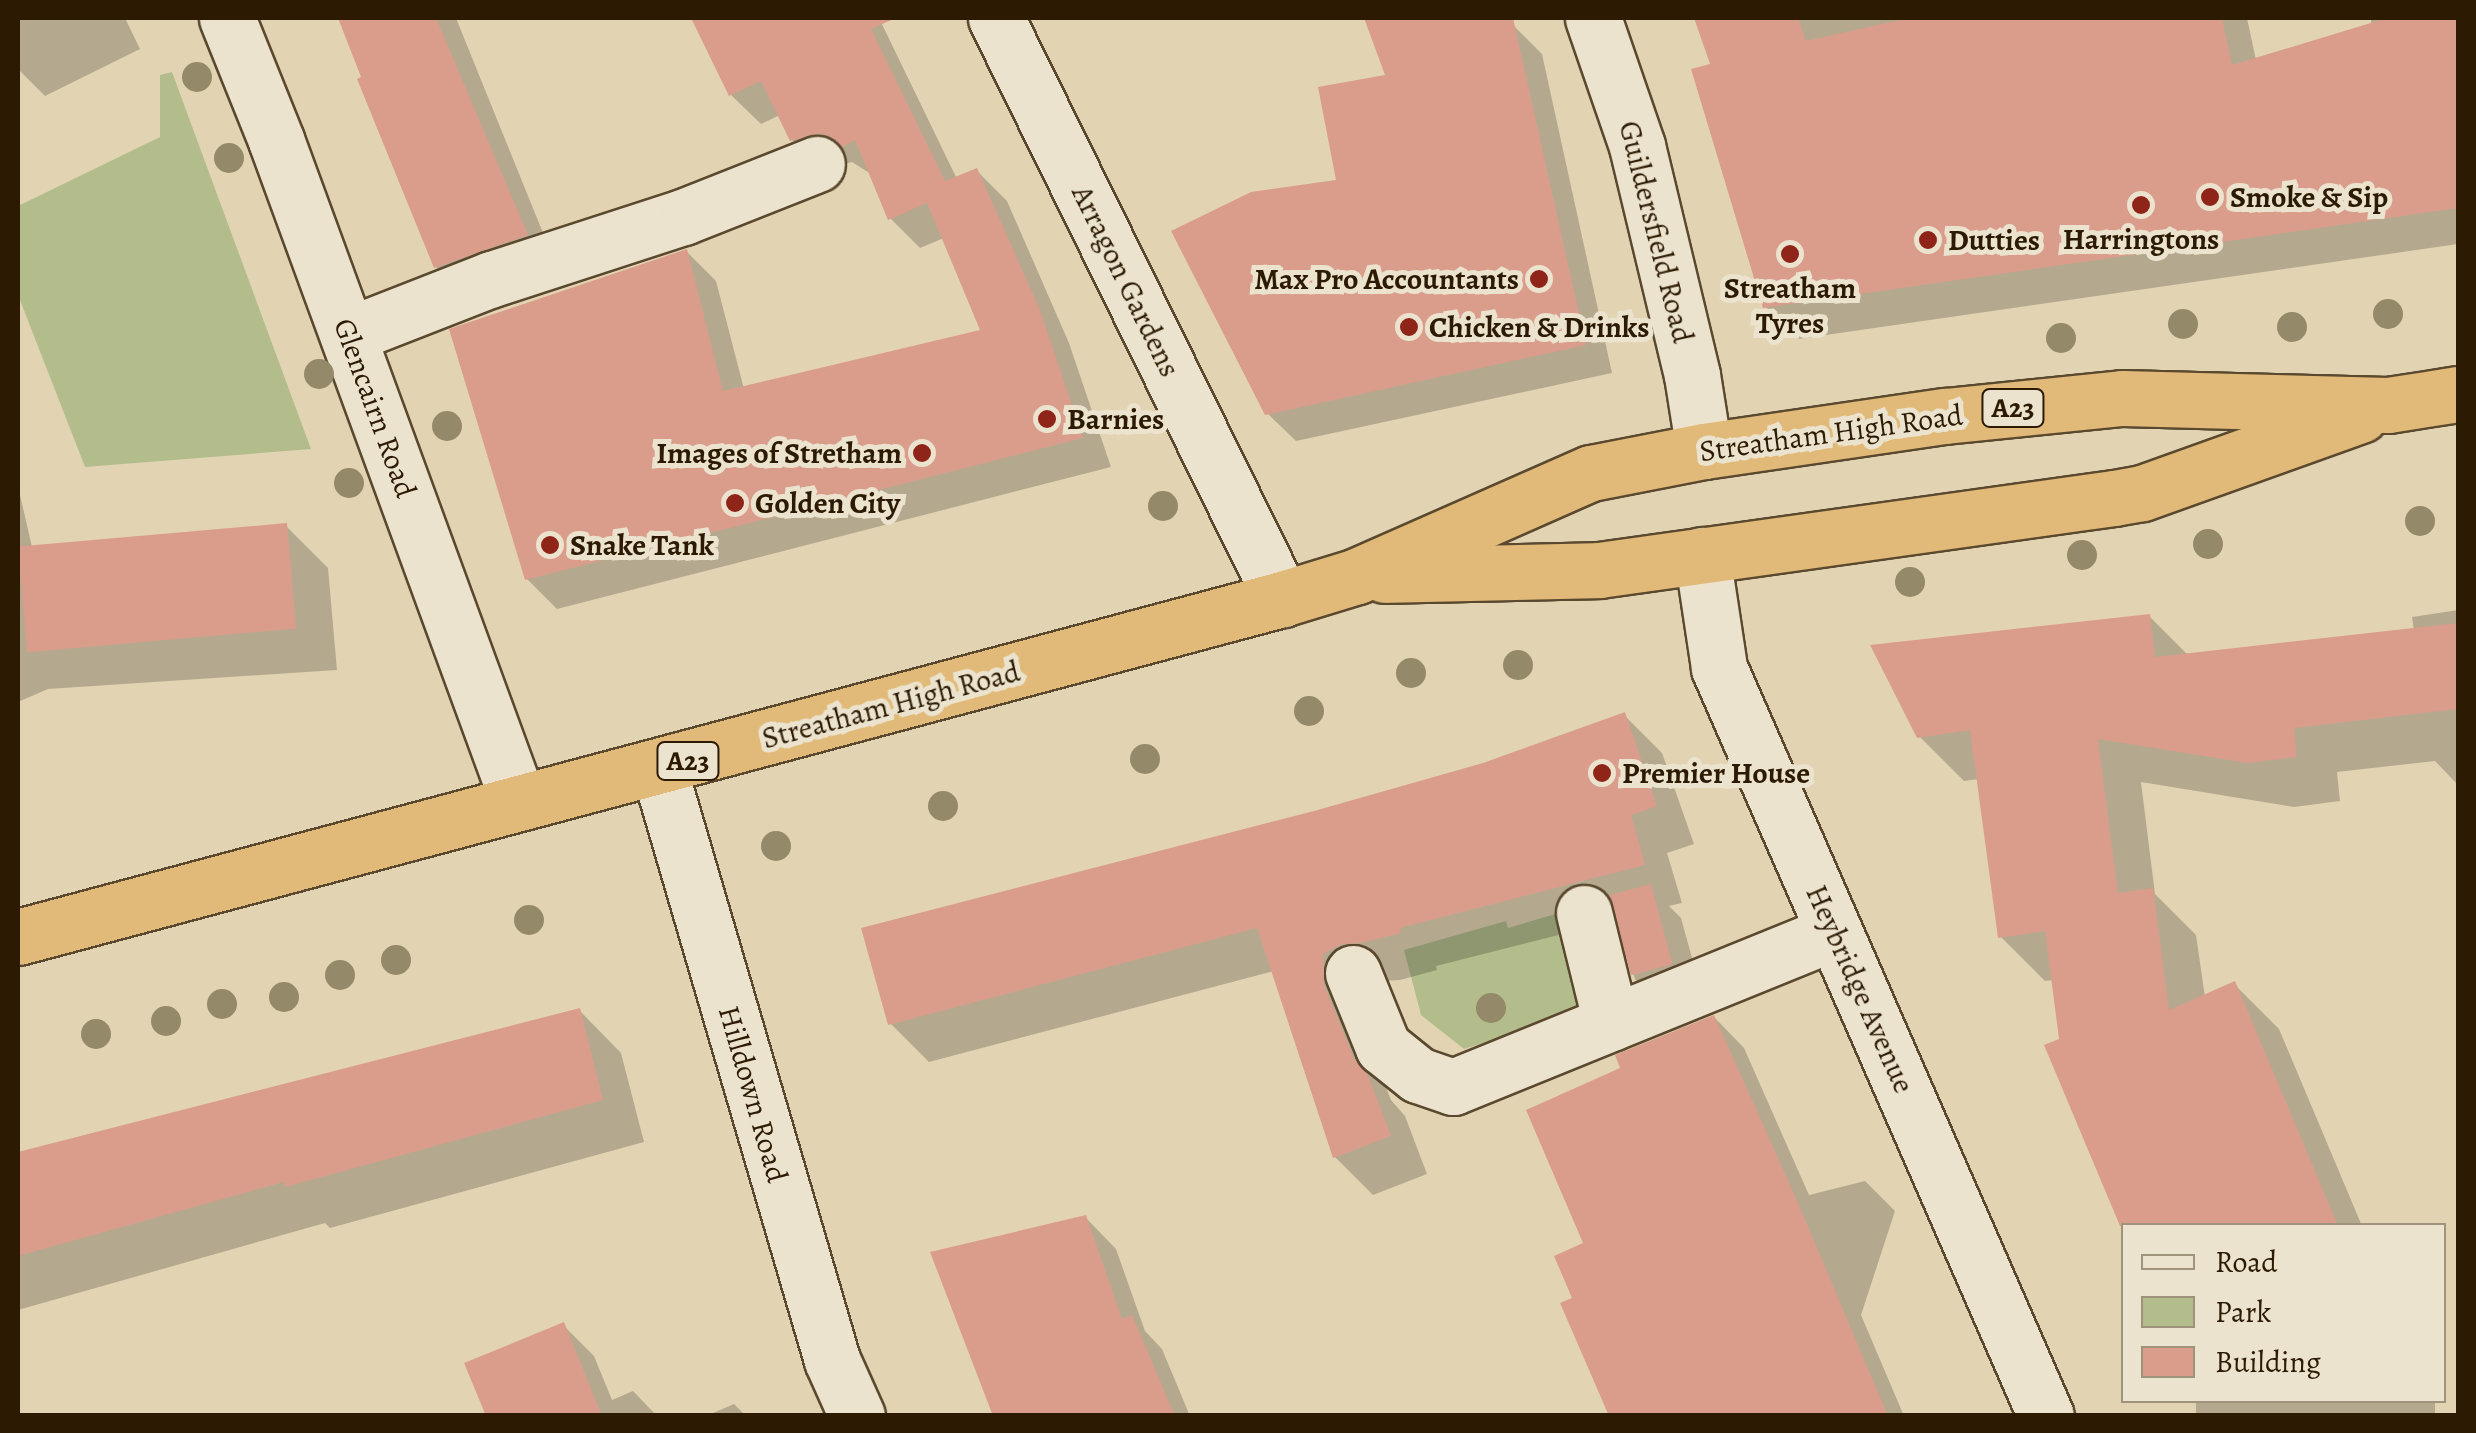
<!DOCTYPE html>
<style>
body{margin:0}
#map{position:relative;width:2476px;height:1433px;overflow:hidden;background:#e2d4b3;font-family:Alegreya,serif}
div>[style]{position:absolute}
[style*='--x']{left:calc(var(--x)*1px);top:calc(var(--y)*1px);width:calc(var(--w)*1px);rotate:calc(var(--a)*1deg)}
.green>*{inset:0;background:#b3bd8c}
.shadow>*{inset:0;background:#0003;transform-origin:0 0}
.building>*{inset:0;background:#da9d8c;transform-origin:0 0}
.roads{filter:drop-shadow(2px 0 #5a492e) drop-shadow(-2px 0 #5a492e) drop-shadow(0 2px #5a492e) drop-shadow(0 -2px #5a492e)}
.minor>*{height:55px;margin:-27.5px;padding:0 27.5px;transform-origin:27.5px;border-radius:27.5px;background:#ece3ce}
.highway>*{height:55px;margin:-27.5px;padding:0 27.5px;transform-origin:27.5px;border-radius:27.5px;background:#e1ba7a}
.trees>*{width:30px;height:30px;margin:-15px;border-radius:50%;background:#948968}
.dots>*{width:28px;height:28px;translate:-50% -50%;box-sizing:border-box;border:5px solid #ece3ce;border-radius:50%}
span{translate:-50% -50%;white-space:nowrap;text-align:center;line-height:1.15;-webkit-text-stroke:10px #ece3ce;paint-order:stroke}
.shield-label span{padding:2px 8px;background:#ece3ce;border:2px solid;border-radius:8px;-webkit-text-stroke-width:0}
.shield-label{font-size:28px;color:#2c1b02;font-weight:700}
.poi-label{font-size:30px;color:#2c1b02;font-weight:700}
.left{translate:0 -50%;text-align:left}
.right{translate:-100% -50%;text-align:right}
.street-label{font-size:30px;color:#2c1b02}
.frame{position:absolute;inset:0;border:20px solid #2c1b02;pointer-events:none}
.legend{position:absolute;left:2121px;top:1223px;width:325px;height:180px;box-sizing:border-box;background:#ece3ce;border:2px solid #9f937c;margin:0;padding:12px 18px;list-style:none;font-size:30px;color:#2c1b02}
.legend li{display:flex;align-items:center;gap:20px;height:50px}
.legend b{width:50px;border:2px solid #9f937c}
</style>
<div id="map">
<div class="green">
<i style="clip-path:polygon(172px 72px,311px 449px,85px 467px,18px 295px,18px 206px,160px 137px,160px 75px)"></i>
<i style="clip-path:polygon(1562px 912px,1587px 1011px,1464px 1049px,1421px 1015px,1404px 950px,1506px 921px,1508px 928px)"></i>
</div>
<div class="shadow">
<i style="clip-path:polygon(18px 18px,125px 18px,140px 49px,45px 96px,18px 69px)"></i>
<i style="clip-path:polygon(340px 18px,456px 18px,556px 265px,467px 297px,436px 267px)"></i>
<i style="clip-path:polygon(699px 18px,879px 18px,957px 179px,977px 171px,1007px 201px,1069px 343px,1111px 467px,557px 609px,527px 579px,686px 251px,716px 281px,744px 389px,983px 332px,944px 238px,920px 248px,890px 218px,871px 174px,852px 162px,822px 170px,792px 140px,780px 115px,761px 124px,731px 95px)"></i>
<i style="clip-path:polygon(1366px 18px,1495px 18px,1499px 29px,1514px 26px,1542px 54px,1612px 373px,1296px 441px,1267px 413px,1339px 182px,1386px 77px)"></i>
<i style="clip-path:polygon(1697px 18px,2247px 18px,2256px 60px,2371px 25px,2371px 18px,2458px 18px,2458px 244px,1798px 339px,1765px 306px,1713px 66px)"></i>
<i style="clip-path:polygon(18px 486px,32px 547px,286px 526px,328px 568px,337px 670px,48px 689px,18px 702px)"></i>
<i style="clip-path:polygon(2458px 610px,2458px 785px,2435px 761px,2337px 772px,2340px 801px,2294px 807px,2141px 782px,2155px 894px,2196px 935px,2205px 997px,2234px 984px,2279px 1029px,2362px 1226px,2124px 1228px,2047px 1047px,2062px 1040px,2054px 980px,2045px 981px,2000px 936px,1979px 779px,1964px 781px,1919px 736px,2149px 616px,2189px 656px,2414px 631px,2412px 617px)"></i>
<i style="clip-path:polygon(1624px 715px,1662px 753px,1694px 844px,1667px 853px,1682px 903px,1669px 906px,1681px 918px,1702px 994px,1665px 1009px,1635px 979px,1618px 920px,1436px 966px,1437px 970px,1400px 980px,1381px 981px,1361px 1025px,1391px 1100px,1405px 1116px,1427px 1174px,1373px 1195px,1335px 1157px,1274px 971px,929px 1062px,891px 1024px,1314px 813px,1484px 765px)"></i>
<i style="clip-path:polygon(579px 1010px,621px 1053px,644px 1142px,330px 1228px,325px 1223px,18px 1310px,18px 1153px)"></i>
<i style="clip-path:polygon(1714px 1017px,1744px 1048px,1809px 1195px,1865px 1181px,1895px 1211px,1861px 1315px,1904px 1416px,1632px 1416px,1586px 1244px,1624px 1069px)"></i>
<i style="clip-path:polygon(1086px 1218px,1116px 1249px,1145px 1331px,1162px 1349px,1190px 1416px,995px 1416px)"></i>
<i style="clip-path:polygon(563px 1325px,594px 1356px,612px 1400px,633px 1391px,657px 1416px,488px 1416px)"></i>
<i style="left:2196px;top:1400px;width:239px;height:17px"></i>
<i style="clip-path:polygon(734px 1404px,746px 1416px,706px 1416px)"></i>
</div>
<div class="building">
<i style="clip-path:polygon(338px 18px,436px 18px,528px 235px,434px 268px,357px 79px,361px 77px)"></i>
<i style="clip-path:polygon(691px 18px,896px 18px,871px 29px,945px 181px,977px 168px,1040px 310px,1083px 438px,525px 580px,449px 329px,687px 249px,723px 391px,980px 330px,927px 203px,888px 220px,855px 140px,842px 147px,821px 133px,790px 141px,761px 81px,729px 96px)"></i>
<i style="clip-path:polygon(1364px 18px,1513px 18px,1586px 345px,1265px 415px,1171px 231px,1251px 192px,1336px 180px,1318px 87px,1385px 75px)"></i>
<i style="clip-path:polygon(1694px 18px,1798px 18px,1806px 41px,1909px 18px,2222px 18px,2232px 65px,2387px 18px,2458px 18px,2458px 208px,1763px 308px,1691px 69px,1710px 64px)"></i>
<i style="left:287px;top:523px;width:106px;height:270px;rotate:85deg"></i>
<i style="clip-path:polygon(2150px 614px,2155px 657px,2458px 623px,2458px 709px,2294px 728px,2297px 757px,2248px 763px,2098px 739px,2118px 893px,2153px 888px,2169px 1010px,2235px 981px,2338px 1226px,2120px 1226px,2044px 1045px,2059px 1039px,2045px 931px,1998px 938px,1970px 730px,1917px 738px,1870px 645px)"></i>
<i style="clip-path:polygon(1625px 712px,1657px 806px,1631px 815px,1645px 865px,1400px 928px,1401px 933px,1361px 943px,1342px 944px,1323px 954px,1324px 985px,1354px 1059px,1368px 1075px,1391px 1136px,1333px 1158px,1257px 928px,888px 1025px,861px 928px,1314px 811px,1483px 763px)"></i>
<i style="left:1651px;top:884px;width:83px;height:43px;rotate:75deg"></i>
<i style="clip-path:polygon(580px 1008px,603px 1100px,285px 1187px,284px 1182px,18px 1256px,18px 1152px)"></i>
<i style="clip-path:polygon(1714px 1015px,1795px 1196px,1888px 1416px,1609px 1416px,1560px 1303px,1572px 1298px,1554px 1256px,1583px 1243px,1526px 1110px,1620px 1068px,1615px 1055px)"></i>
<i style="clip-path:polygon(1086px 1215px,1122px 1319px,1132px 1315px,1175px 1416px,993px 1416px,930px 1252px)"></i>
<i style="clip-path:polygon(564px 1322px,602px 1416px,486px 1416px,464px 1363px)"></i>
</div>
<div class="roads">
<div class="minor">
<i style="--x:227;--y:18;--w:131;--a:68.1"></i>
<i style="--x:276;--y:140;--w:704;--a:69.89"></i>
<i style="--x:996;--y:18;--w:648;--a:63.79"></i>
<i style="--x:1593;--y:18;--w:135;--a:71"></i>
<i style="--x:1637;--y:146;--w:236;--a:76.5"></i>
<i style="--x:1692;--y:375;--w:77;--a:81"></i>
<i style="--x:348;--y:335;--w:155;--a:-21.3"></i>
<i style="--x:492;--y:279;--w:201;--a:-18"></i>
<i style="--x:683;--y:217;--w:144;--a:-21.6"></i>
<i style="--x:1702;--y:555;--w:114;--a:81.4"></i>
<i style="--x:1719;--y:668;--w:816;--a:66.39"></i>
<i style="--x:659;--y:769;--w:616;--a:73.68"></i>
<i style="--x:832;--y:1360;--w:61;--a:65.9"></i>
<i style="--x:1584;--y:913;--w:113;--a:76.2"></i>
<i style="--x:1353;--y:973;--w:80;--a:67.9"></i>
<i style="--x:1383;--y:1047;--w:45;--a:38.7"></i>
<i style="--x:1418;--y:1075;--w:37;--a:19"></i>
<i style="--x:1453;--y:1087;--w:411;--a:-22.1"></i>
</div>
<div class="highway">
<i style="--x:1385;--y:575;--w:214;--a:-1.3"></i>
<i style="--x:1599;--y:570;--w:520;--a:-7.96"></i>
<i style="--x:2114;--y:498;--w:28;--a:-10"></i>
<i style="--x:2142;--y:493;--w:232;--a:-19.7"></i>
<i style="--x:18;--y:937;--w:1308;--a:-14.97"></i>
<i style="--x:1282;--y:599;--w:78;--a:-17"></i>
<i style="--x:1357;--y:576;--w:256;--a:-23.8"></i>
<i style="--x:1591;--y:473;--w:115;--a:-11"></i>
<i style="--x:1704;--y:451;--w:244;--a:-8.3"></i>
<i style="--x:1945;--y:416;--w:178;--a:-5.8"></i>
<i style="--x:2122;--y:398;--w:266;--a:1.5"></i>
<i style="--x:2388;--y:405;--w:71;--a:-8.9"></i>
</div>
</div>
<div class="trees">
<i style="left:197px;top:77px"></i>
<i style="left:229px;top:158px"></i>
<i style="left:2388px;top:314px"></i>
<i style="left:2183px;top:324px"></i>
<i style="left:2292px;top:327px"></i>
<i style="left:2061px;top:338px"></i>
<i style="left:319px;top:374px"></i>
<i style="left:447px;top:426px"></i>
<i style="left:349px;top:483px"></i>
<i style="left:1163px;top:506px"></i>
<i style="left:2420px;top:521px"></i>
<i style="left:2208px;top:544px"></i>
<i style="left:2082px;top:555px"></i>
<i style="left:1910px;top:582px"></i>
<i style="left:1518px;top:665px"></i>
<i style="left:1411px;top:673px"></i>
<i style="left:1309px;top:711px"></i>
<i style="left:1145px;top:759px"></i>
<i style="left:943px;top:806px"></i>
<i style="left:776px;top:846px"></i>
<i style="left:529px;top:920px"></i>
<i style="left:396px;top:960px"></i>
<i style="left:340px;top:975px"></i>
<i style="left:284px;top:997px"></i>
<i style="left:222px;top:1004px"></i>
<i style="left:1491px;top:1008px"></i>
<i style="left:166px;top:1021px"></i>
<i style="left:96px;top:1034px"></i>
</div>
<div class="dots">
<i style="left:2210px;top:197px;background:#8f2418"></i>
<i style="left:2141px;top:205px;background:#8f2418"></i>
<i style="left:1928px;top:240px;background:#8f2418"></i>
<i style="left:1790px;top:254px;background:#8f2418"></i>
<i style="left:1539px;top:279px;background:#8f2418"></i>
<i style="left:1409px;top:327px;background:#8f2418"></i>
<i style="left:1047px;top:419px;background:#8f2418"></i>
<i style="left:922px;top:453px;background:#8f2418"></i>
<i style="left:735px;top:503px;background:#8f2418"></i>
<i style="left:550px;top:545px;background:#8f2418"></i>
<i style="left:1602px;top:773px;background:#8f2418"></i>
</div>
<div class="shield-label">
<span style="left:2013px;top:408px">A23</span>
<span style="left:688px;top:761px">A23</span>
</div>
<div class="poi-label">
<span class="left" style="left:2230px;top:197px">Smoke &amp; Sip</span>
<span style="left:2141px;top:239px">Harringtons</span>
<span class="left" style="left:1948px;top:240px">Dutties</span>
<span class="right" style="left:1519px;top:279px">Max Pro Accountants</span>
<span style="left:1790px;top:305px">Streatham<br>Tyres</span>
<span class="left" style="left:1429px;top:327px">Chicken &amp; Drinks</span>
<span class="left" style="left:1067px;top:419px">Barnies</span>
<span class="right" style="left:902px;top:453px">Images of Stretham</span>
<span class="left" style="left:755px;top:503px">Golden City</span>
<span class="left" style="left:570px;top:545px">Snake Tank</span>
<span class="left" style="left:1622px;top:773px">Premier House</span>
</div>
<div class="street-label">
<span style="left:1656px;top:232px;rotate:76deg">Guildersfield Road</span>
<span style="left:1126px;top:281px;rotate:64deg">Arragon Gardens</span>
<span style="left:375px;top:408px;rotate:70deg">Glencairn Road</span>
<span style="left:1831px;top:433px;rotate:-8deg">Streatham High Road</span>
<span style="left:891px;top:705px;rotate:-15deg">Streatham High Road</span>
<span style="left:1860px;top:989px;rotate:66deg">Heybridge Avenue</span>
<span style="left:753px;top:1094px;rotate:74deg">Hilldown Road</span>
</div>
<div class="frame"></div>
<ul class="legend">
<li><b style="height:12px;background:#ece3ce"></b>Road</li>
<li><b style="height:28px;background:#b3bd8c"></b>Park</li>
<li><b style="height:28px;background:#da9d8c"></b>Building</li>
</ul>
</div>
